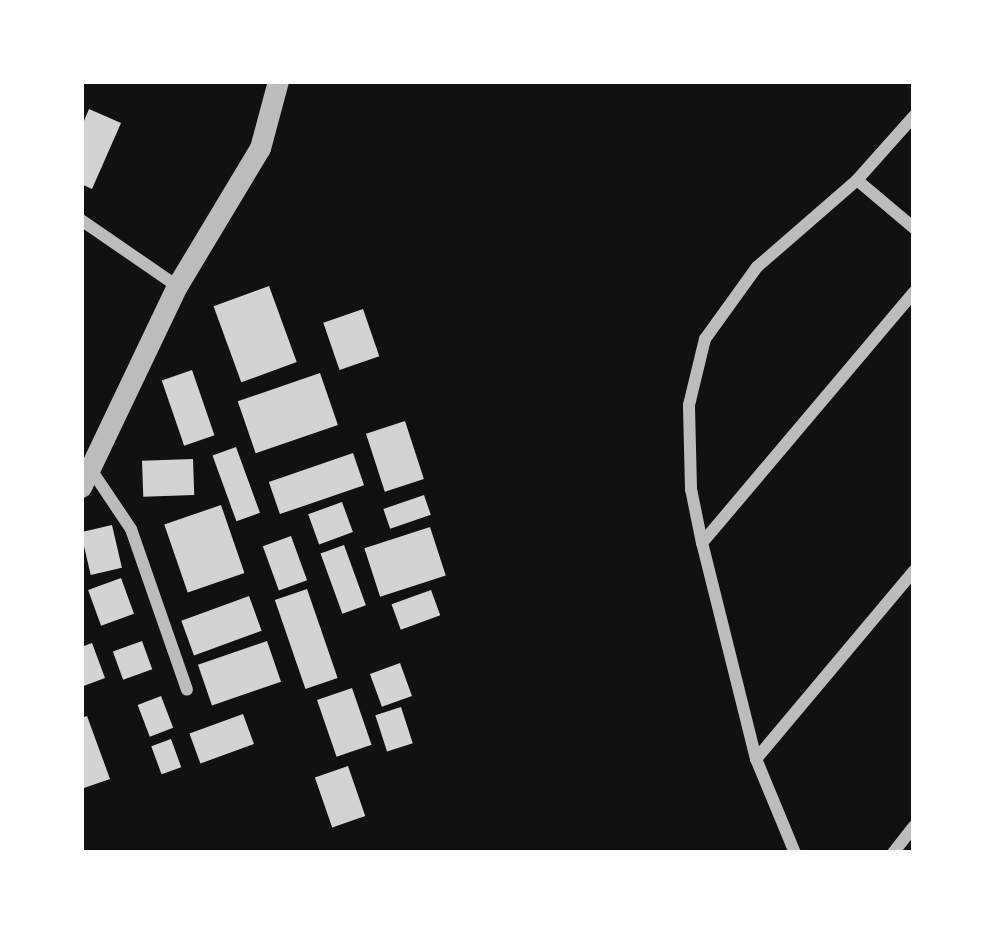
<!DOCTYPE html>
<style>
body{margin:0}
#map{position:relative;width:995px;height:934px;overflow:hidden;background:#111;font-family:Inter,sans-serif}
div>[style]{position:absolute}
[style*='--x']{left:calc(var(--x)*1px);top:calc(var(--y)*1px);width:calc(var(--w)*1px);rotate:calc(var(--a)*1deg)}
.building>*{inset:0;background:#d3d3d3;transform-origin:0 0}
.minor>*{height:12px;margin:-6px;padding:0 6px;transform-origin:6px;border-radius:6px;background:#bcbcbc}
.tertiary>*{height:21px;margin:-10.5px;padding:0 10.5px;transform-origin:10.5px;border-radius:10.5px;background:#bcbcbc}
span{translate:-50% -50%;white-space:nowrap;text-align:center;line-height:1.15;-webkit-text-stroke:12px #fff;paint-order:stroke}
.frame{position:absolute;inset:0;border:84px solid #fff;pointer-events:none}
</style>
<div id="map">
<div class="building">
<i style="clip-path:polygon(89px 109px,121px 123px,92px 189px,81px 184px,81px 128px)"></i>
<i style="left:269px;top:286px;width:81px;height:59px;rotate:70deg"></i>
<i style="left:363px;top:309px;width:50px;height:42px;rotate:71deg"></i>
<i style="left:192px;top:370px;width:69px;height:32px;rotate:71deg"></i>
<i style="left:320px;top:373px;width:55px;height:87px;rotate:71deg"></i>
<i style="left:405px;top:421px;width:61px;height:41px;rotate:72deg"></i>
<i style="left:236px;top:447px;width:70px;height:25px;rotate:70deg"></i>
<i style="left:353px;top:453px;width:34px;height:89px;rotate:71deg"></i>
<i style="left:193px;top:459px;width:36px;height:51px;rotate:88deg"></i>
<i style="left:424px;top:495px;width:21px;height:43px;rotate:71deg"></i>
<i style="left:342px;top:502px;width:32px;height:36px;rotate:70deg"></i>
<i style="left:221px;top:505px;width:72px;height:60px;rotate:71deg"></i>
<i style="left:112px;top:525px;width:44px;height:32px;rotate:77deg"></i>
<i style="left:430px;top:527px;width:51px;height:69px;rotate:72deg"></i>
<i style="left:291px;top:536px;width:47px;height:30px;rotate:70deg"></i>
<i style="left:344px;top:545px;width:64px;height:25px;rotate:70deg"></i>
<i style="left:121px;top:578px;width:38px;height:35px;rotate:70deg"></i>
<i style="left:307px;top:589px;width:94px;height:34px;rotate:71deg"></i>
<i style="left:431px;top:590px;width:27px;height:42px;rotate:70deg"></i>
<i style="left:249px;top:596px;width:37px;height:72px;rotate:70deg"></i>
<i style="left:142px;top:641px;width:30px;height:31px;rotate:70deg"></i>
<i style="left:267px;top:641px;width:43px;height:73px;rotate:71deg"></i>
<i style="clip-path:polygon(92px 643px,105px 678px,81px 687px,81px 647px)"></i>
<i style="left:400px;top:663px;width:35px;height:32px;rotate:70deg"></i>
<i style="left:352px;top:688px;width:60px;height:37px;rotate:71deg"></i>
<i style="left:161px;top:696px;width:34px;height:25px;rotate:69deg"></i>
<i style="left:401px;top:707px;width:38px;height:27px;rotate:72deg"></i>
<i style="left:243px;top:714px;width:32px;height:57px;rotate:70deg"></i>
<i style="clip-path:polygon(87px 716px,110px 779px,81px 789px,81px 718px)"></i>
<i style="left:171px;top:739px;width:30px;height:21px;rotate:70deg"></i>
<i style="left:348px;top:766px;width:53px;height:35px;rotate:71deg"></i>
</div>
<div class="minor">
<i style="--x:914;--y:116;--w:86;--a:131.7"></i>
<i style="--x:857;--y:180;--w:75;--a:40.1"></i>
<i style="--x:81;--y:220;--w:116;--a:34.5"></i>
<i style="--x:90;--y:468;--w:73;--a:56.1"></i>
<i style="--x:131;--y:529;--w:170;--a:70.8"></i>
<i style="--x:702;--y:543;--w:329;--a:-49.8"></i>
<i style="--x:756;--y:759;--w:246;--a:-50"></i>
<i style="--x:795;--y:853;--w:102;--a:-112.5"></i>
<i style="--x:756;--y:759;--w:223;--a:-104"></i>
<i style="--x:702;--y:543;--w:55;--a:-101.5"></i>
<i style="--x:691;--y:489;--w:84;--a:-91.4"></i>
<i style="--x:689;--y:405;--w:68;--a:-76.4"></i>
<i style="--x:705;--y:339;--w:89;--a:-54.2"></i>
<i style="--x:757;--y:267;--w:133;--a:-41"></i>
<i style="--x:893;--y:853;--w:34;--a:-52"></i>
</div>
<div class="tertiary">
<i style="--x:81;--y:487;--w:223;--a:-64.5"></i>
<i style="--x:177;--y:286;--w:161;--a:-59"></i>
<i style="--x:260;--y:148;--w:69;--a:-75"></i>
</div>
<div class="frame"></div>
</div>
